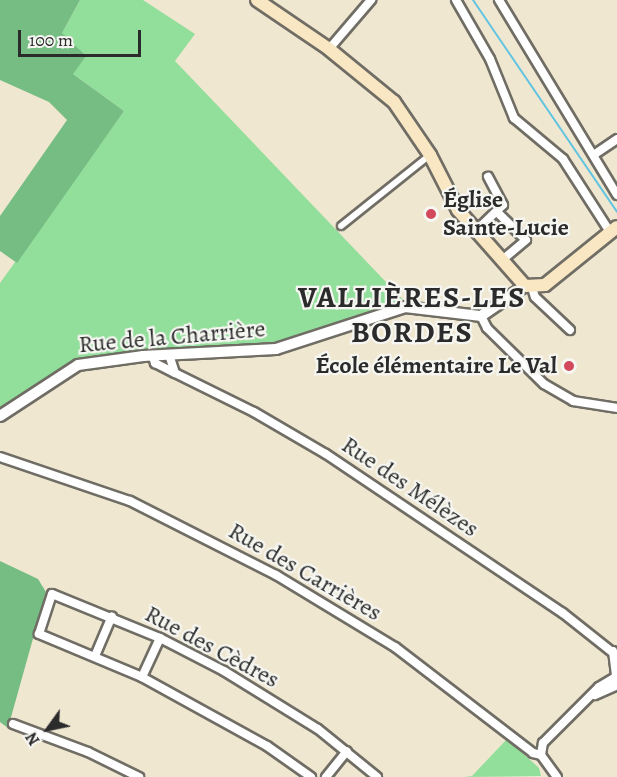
<!DOCTYPE html>
<meta charset="utf-8">
<style>
body{margin:0}
#map{position:relative;width:617px;height:777px;overflow:hidden;background:#f0e7d1;font-family:Alegreya,serif}
div>[style]{position:absolute}
[style*='--x']{left:calc(var(--x)*1px);top:calc(var(--y)*1px);width:calc(var(--w)*1px);rotate:calc(var(--a)*1deg)}
.green>*{inset:0;background:#92de9b}
.forest>*{inset:0;background:#75bd83}
.stream>*{height:2px;margin:-1px;padding:0 1px;transform-origin:1px;border-radius:1px;background:#62c4e0}
.roads{filter:drop-shadow(2px 0 #706d65) drop-shadow(-2px 0 #706d65) drop-shadow(0 2px #706d65) drop-shadow(0 -2px #706d65)}
.pedestrian>*{height:6px;margin:-3px;padding:0 3px;transform-origin:3px;border-radius:3px;background:#fff}
.minor>*{height:8px;margin:-4px;padding:0 4px;transform-origin:4px;border-radius:4px;background:#fff}
.tertiary>*{height:10px;margin:-5px;padding:0 5px;transform-origin:5px;border-radius:5px;background:#fff}
.secondary>*{height:12px;margin:-6px;padding:0 6px;transform-origin:6px;border-radius:6px;background:#f9e7c3}
.dots>*{width:16px;height:16px;translate:-50% -50%;box-sizing:border-box;border:3px solid #f6f6f2;border-radius:50%}
span{translate:-50% -50%;white-space:nowrap;text-align:center;line-height:1.15;-webkit-text-stroke:4.5px #f6f6f2;paint-order:stroke}
.poi-label{font-size:24px;color:#2b2b2b;font-weight:700}
.left{translate:0 -50%;text-align:left}
.right{translate:-100% -50%;text-align:right}
.street-label{font-size:24px;color:#2b2b2b}
.district-label{font-size:30px;color:#2b2b2b;font-weight:700;letter-spacing:1.5px}
.north{position:absolute;left:18px;top:699px;width:60px;height:60px;-webkit-text-stroke:4px #f6f6f2;paint-order:stroke;rotate:237deg;font-size:16px;font-weight:700;line-height:24px;text-align:center;color:#2b2b2b}
.north::after{content:'';display:block;margin:auto;width:21px;height:27px;background:#2b2b2b;clip-path:polygon(50% 0,100% 100%,50% 72%,0 100%)}
.scale{position:absolute;left:18px;top:30px;width:123px;height:27px;box-sizing:border-box;border:3px solid #2b2b2b;border-top:0;padding-left:8px;font-size:18px;line-height:21px;white-space:nowrap;color:#2b2b2b;-webkit-text-stroke:4px #f6f6f2;paint-order:stroke}
</style>
<div id="map">
<div class="green">
<i style="clip-path:polygon(80px 0,143px 0,195px 34px,175px 61px,406px 303px,289px 345px,78px 365px,0 416px,0 283px,124px 111px,73px 74px,62px 33px)"></i>
<i style="clip-path:polygon(507px 739px,539px 768px,541px 776px,465px 777px,472px 776px)"></i>
</div>
<div class="forest">
<i style="clip-path:polygon(0 0,80px 0,62px 33px,86px 56px,73px 74px,124px 111px,17px 263px,0 251px,0 216px,67px 120px,49px 102px,0 80px)"></i>
<i style="clip-path:polygon(0 561px,38px 579px,46px 592px,8px 728px,0 722px)"></i>
</div>
<div class="stream">
<i style="--x:473;--y:0;--w:256;--a:55.8"></i>
</div>
<div class="roads">
<div class="pedestrian">
<i style="--x:341;--y:226;--w:114;--a:-38.6"></i>
</div>
<div class="minor">
<i style="--x:456;--y:0;--w:68;--a:60"></i>
<i style="--x:490;--y:59;--w:64;--a:67.9"></i>
<i style="--x:514;--y:118;--w:64;--a:39.9"></i>
<i style="--x:563;--y:159;--w:87;--a:57.2"></i>
<i style="--x:499;--y:0;--w:228;--a:58.8"></i>
<i style="--x:329;--y:49;--w:65;--a:-49.4"></i>
<i style="--x:595;--y:154;--w:27;--a:-34"></i>
<i style="--x:497;--y:212;--w:40;--a:44"></i>
<i style="--x:526;--y:240;--w:30;--a:140"></i>
<i style="--x:477;--y:230;--w:36;--a:-44"></i>
<i style="--x:503;--y:205;--w:32;--a:-118"></i>
<i style="--x:532;--y:288;--w:9;--a:72"></i>
<i style="--x:535;--y:297;--w:48;--a:43.3"></i>
<i style="--x:481;--y:316;--w:13;--a:63"></i>
<i style="--x:487;--y:328;--w:80;--a:44.5"></i>
<i style="--x:544;--y:384;--w:34;--a:30"></i>
<i style="--x:573;--y:401;--w:45;--a:9"></i>
<i style="--x:152;--y:355;--w:9;--a:69"></i>
<i style="--x:155;--y:363;--w:22;--a:27"></i>
<i style="--x:175;--y:373;--w:19;--a:-108"></i>
<i style="--x:175;--y:373;--w:88;--a:26.3"></i>
<i style="--x:254;--y:412;--w:83;--a:30.3"></i>
<i style="--x:326;--y:454;--w:285;--a:33.9"></i>
<i style="--x:563;--y:613;--w:69;--a:38.5"></i>
<i style="--x:0;--y:457;--w:137;--a:18.7"></i>
<i style="--x:130;--y:501;--w:164;--a:26.9"></i>
<i style="--x:276;--y:575;--w:139;--a:31.2"></i>
<i style="--x:395;--y:647;--w:174;--a:37.5"></i>
<i style="--x:533;--y:753;--w:8;--a:14"></i>
<i style="--x:613;--y:651;--w:34;--a:83"></i>
<i style="--x:95;--y:656;--w:43;--a:-67"></i>
<i style="--x:142;--y:677;--w:43;--a:-65.2"></i>
<i style="--x:595;--y:695;--w:24;--a:-24"></i>
<i style="--x:13;--y:724;--w:80;--a:20.5"></i>
<i style="--x:88;--y:752;--w:57;--a:26.1"></i>
<i style="--x:541;--y:755;--w:12;--a:-81"></i>
<i style="--x:543;--y:743;--w:79;--a:-45"></i>
<i style="--x:599;--y:687;--w:21;--a:-31"></i>
<i style="--x:541;--y:755;--w:27;--a:54"></i>
<i style="--x:311;--y:777;--w:54;--a:-144.8"></i>
<i style="--x:267;--y:746;--w:143;--a:-151.1"></i>
<i style="--x:142;--y:677;--w:112;--a:-157.3"></i>
<i style="--x:39;--y:634;--w:42;--a:-72"></i>
<i style="--x:52;--y:594;--w:117;--a:22.2"></i>
<i style="--x:160;--y:638;--w:72;--a:27.3"></i>
<i style="--x:224;--y:671;--w:110;--a:31.7"></i>
<i style="--x:318;--y:729;--w:76;--a:39.1"></i>
<i style="--x:326;--y:777;--w:33;--a:-51"></i>
</div>
<div class="tertiary">
<i style="--x:0;--y:416;--w:93;--a:-33.2"></i>
<i style="--x:78;--y:365;--w:66;--a:-7.9"></i>
<i style="--x:143;--y:356;--w:133;--a:-3"></i>
<i style="--x:276;--y:349;--w:136;--a:-18"></i>
<i style="--x:405;--y:307;--w:77;--a:6.8"></i>
<i style="--x:481;--y:316;--w:53;--a:-34.3"></i>
</div>
<div class="secondary">
<i style="--x:257;--y:0;--w:87;--a:34.2"></i>
<i style="--x:329;--y:49;--w:84;--a:39.2"></i>
<i style="--x:394;--y:102;--w:64;--a:55.8"></i>
<i style="--x:430;--y:155;--w:62;--a:63"></i>
<i style="--x:458;--y:210;--w:101;--a:48.6"></i>
<i style="--x:525;--y:286;--w:20;--a:-3"></i>
<i style="--x:545;--y:285;--w:92;--a:-38.9"></i>
</div>
</div>
<div class="dots">
<i style="left:431px;top:214px;background:#d1495b"></i>
<i style="left:569px;top:366px;background:#d1495b"></i>
</div>
<div class="poi-label">
<span class="left" style="left:443px;top:214px">Église<br>Sainte-Lucie</span>
<span class="right" style="left:557px;top:366px">École élémentaire Le Val</span>
</div>
<div class="street-label">
<span style="left:172px;top:337px;rotate:-5deg">Rue de la Charrière</span>
<span style="left:410px;top:487px;rotate:34deg">Rue des Mélèzes</span>
<span style="left:305px;top:572px;rotate:30deg">Rue des Carrières</span>
<span style="left:212px;top:647px;rotate:28deg">Rue des Cèdres</span>
</div>
<div class="district-label">
<span style="left:412px;top:314px">VALLIÈRES-LES<br>BORDES</span>
</div>
<div class="north">N</div>
<div class="scale">100 m</div>
</div>
